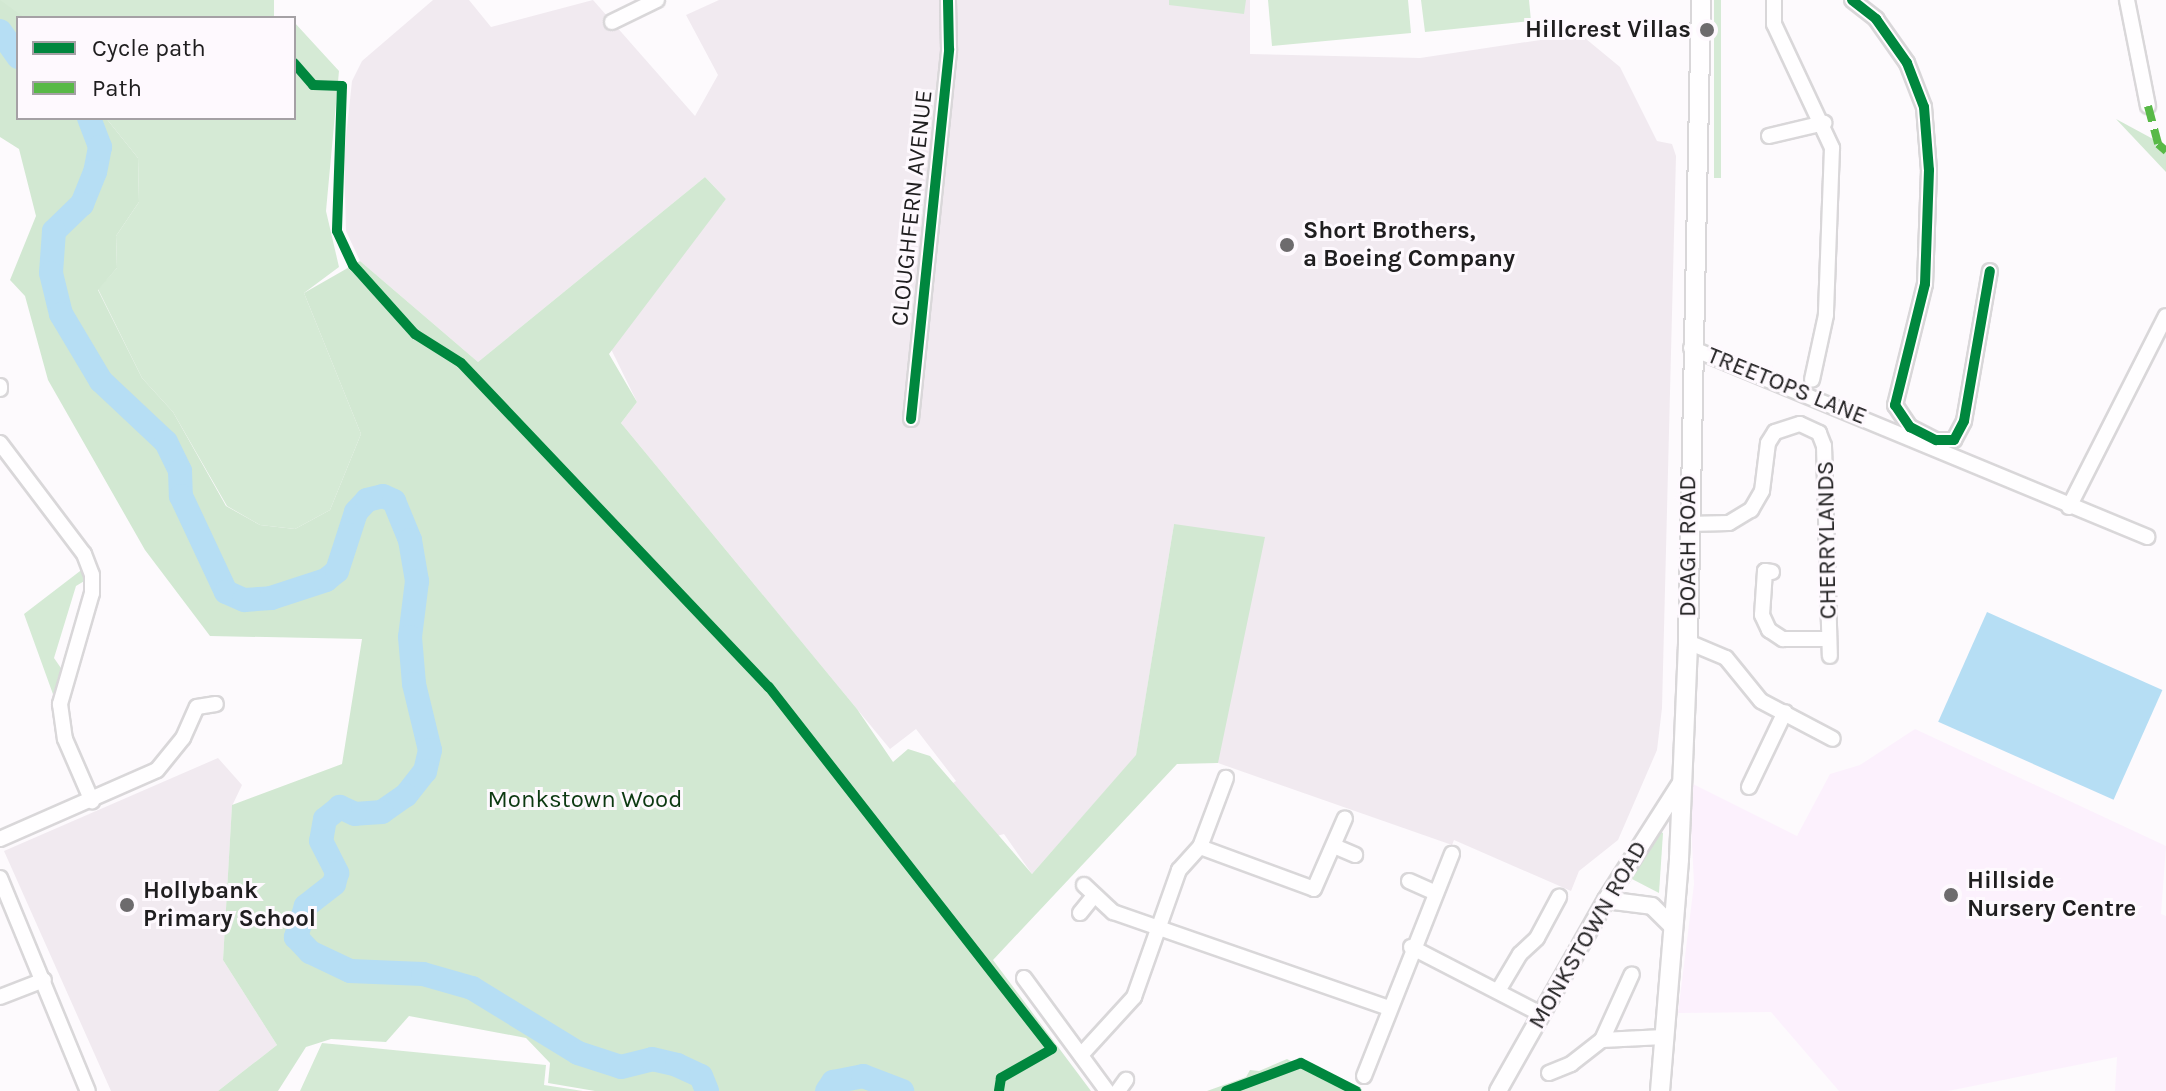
<!DOCTYPE html>
<style>
body{margin:0}
#map{position:relative;width:2166px;height:1091px;overflow:hidden;background:#fdfafd;font-family:Karla,sans-serif}
div>[style]{position:absolute}
[style*='--x']{left:calc(var(--x)*1px);top:calc(var(--y)*1px);width:calc(var(--w)*1px);rotate:calc(var(--a)*1deg)}
.commercial>*{inset:0;background:#fcf1fd}
.built>*{inset:0;background:#f1eaf0}
.green>*{inset:0;background:#d5ead5;transform-origin:0 0}
.forest>*{inset:0;background:#d2e8d2}
.water>*{inset:0;background:#b6def4;transform-origin:0 0}
.river>*{height:24px;margin:-12px;padding:0 12px;transform-origin:12px;border-radius:12px;background:#b6def4}
.roads{filter:drop-shadow(2px 0 #d9d7d9) drop-shadow(-2px 0 #d9d7d9) drop-shadow(0 2px #d9d7d9) drop-shadow(0 -2px #d9d7d9)}
.minor>*{height:14px;margin:-7px;padding:0 7px;transform-origin:7px;border-radius:7px;background:#fffeff}
.tertiary>*{height:16px;margin:-8px;padding:0 8px;transform-origin:8px;border-radius:8px;background:#fffeff}
.secondary>*{height:18px;margin:-9px;padding:0 9px;transform-origin:9px;border-radius:9px;background:#fffeff}
.quiet>*{height:8px;margin-top:-4px;transform-origin:0;background:repeating-linear-gradient(90deg,#58b947 0 16px,transparent 0 24px)}
.cycleway>*{height:10px;margin:-5px;padding:0 5px;transform-origin:5px;border-radius:5px;background:#00873e}
.dots>*{width:22px;height:22px;translate:-50% -50%;box-sizing:border-box;border:4px solid #fef9fe;border-radius:50%}
span{translate:-50% -50%;white-space:nowrap;text-align:center;line-height:1.15;-webkit-text-stroke:6px #fef9fe;paint-order:stroke}
.poi-label{font-size:24px;color:#1f1e1f;font-weight:700}
.right{translate:-100% -50%;text-align:right}
.left{translate:0 -50%;text-align:left}
.street-label{font-size:24px;color:#1f1e1f}
.park-label{font-size:24px;color:#0c3911}
.legend{position:absolute;left:16px;top:16px;width:280px;height:104px;box-sizing:border-box;background:#fef9fe;border:2px solid #a5a1a5;margin:0;padding:10px 14px;list-style:none;font-size:24px;color:#1f1e1f}
.legend li{display:flex;align-items:center;gap:16px;height:40px}
.legend b{width:40px;border:2px solid #a5a1a5}
</style>
<div id="map">
<div class="commercial">
<i style="clip-path:polygon(1915px 729px,2166px 846px,2161px 914px,2166px 916px,2166px 1091px,2115px 1091px,2117px 1057px,1948px 1091px,1839px 1091px,1771px 1012px,1678px 1013px,1694px 884px,1689px 782px,1797px 836px,1830px 774px,1860px 765px)"></i>
</div>
<div class="built">
<i style="clip-path:polygon(433px 0,469px 0,491px 27px,593px 0,695px 116px,718px 75px,686px 15px,719px 0,1250px 0,1250px 54px,1420px 58px,1580px 34px,1620px 67px,1657px 141px,1672px 144px,1676px 156px,1662px 708px,1657px 750px,1618px 840px,1579px 871px,1571px 891px,1454px 840px,1452px 845px,1218px 763px,1174px 524px,1136px 756px,1032px 874px,1004px 834px,993px 837px,947px 787px,956px 781px,916px 729px,890px 749px,621px 423px,637px 402px,610px 347px,726px 199px,705px 177px,478px 362px,360px 261px,346px 231px,344px 156px,352px 81px,362px 61px)"></i>
<i style="clip-path:polygon(218px 758px,242px 785px,232px 806px,223px 960px,277px 1045px,218px 1091px,111px 1091px,4px 851px)"></i>
</div>
<div class="green">
<i style="left:0;top:0;width:274px;height:29px"></i>
<i style="clip-path:polygon(1169px 0,1246px 0,1244px 14px,1169px 5px)"></i>
<i style="clip-path:polygon(1268px 0,1408px 0,1411px 33px,1272px 46px)"></i>
<i style="clip-path:polygon(1421px 0,1529px 0,1531px 21px,1425px 32px)"></i>
<i style="left:1714px;top:0;width:7px;height:178px"></i>
<i style="clip-path:polygon(294px 22px,339px 71px,326px 211px,339px 267px,304px 293px,361px 434px,330px 510px,295px 529px,260px 525px,227px 506px,173px 412px,142px 378px,98px 289px,117px 268px,116px 236px,139px 202px,138px 158px,106px 118px,294px 118px)"></i>
<i style="clip-path:polygon(84px 568px,86px 580px,76px 586px,54px 658px,63px 671px,54px 697px,24px 614px)"></i>
<i style="clip-path:polygon(1658px 830px,1663px 833px,1659px 893px,1630px 878px)"></i>
<i style="clip-path:polygon(322px 1043px,546px 1065px,544px 1085px,583px 1091px,300px 1091px)"></i>
</div>
<div class="forest">
<i style="clip-path:polygon(0 0,25px 18px,18px 18px,18px 118px,106px 118px,138px 158px,139px 202px,116px 236px,117px 268px,98px 290px,142px 378px,173px 412px,226px 506px,260px 525px,295px 529px,330px 510px,361px 434px,304px 293px,360px 261px,478px 362px,705px 177px,726px 199px,609px 354px,637px 402px,621px 423px,857px 709px,893px 762px,908px 749px,930px 756px,1032px 874px,1136px 755px,1174px 524px,1265px 537px,1218px 763px,1177px 764px,993px 960px,1091px 1091px,595px 1091px,548px 1083px,550px 1063px,526px 1038px,409px 1016px,386px 1042px,331px 1039px,306px 1047px,278px 1091px,218px 1091px,277px 1045px,223px 960px,232px 805px,342px 764px,362px 639px,210px 636px,145px 550px,48px 380px,25px 296px,10px 280px,36px 216px,19px 149px,0 137px)"></i>
<i style="clip-path:polygon(2116px 119px,2166px 146px,2166px 172px)"></i>
<i style="clip-path:polygon(1287px 1059px,1349px 1091px,1207px 1091px,1246px 1077px,1250px 1070px,1259px 1071px)"></i>
</div>
<div class="water">
<i style="left:1987px;top:612px;width:192px;height:120px;rotate:24deg"></i>
</div>
<div class="river">
<i style="--x:0;--y:31;--w:32;--a:55"></i>
<i style="--x:89;--y:118;--w:31;--a:69"></i>
<i style="--x:100;--y:147;--w:25;--a:101"></i>
<i style="--x:95;--y:172;--w:35;--a:112"></i>
<i style="--x:82;--y:204;--w:39;--a:136"></i>
<i style="--x:54;--y:231;--w:42;--a:94.1"></i>
<i style="--x:51;--y:273;--w:42;--a:76.3"></i>
<i style="--x:61;--y:314;--w:78;--a:59.2"></i>
<i style="--x:101;--y:381;--w:89;--a:43.2"></i>
<i style="--x:166;--y:442;--w:32;--a:64"></i>
<i style="--x:180;--y:471;--w:25;--a:88"></i>
<i style="--x:181;--y:496;--w:106;--a:64.9"></i>
<i style="--x:226;--y:592;--w:20;--a:24"></i>
<i style="--x:244;--y:600;--w:27;--a:-4"></i>
<i style="--x:271;--y:598;--w:58;--a:-18.1"></i>
<i style="--x:326;--y:580;--w:14;--a:-39"></i>
<i style="--x:337;--y:571;--w:62;--a:-72.1"></i>
<i style="--x:356;--y:512;--w:16;--a:-47"></i>
<i style="--x:367;--y:500;--w:16;--a:-14"></i>
<i style="--x:383;--y:496;--w:12;--a:24"></i>
<i style="--x:394;--y:501;--w:42;--a:67.7"></i>
<i style="--x:410;--y:540;--w:42;--a:80.3"></i>
<i style="--x:417;--y:581;--w:56;--a:97.1"></i>
<i style="--x:410;--y:637;--w:47;--a:85.1"></i>
<i style="--x:414;--y:684;--w:68;--a:76.4"></i>
<i style="--x:430;--y:750;--w:22;--a:103"></i>
<i style="--x:425;--y:771;--w:31;--a:128"></i>
<i style="--x:406;--y:795;--w:29;--a:145"></i>
<i style="--x:382;--y:812;--w:27;--a:176"></i>
<i style="--x:355;--y:814;--w:17;--a:-155"></i>
<i style="--x:340;--y:807;--w:19;--a:141"></i>
<i style="--x:325;--y:819;--w:22;--a:100"></i>
<i style="--x:321;--y:841;--w:36;--a:63"></i>
<i style="--x:337;--y:873;--w:11;--a:105"></i>
<i style="--x:334;--y:884;--w:36;--a:142"></i>
<i style="--x:306;--y:906;--w:33;--a:108"></i>
<i style="--x:296;--y:937;--w:21;--a:47"></i>
<i style="--x:310;--y:952;--w:44;--a:25.4"></i>
<i style="--x:350;--y:971;--w:73;--a:2.4"></i>
<i style="--x:423;--y:974;--w:51;--a:15.9"></i>
<i style="--x:472;--y:988;--w:124;--a:31.5"></i>
<i style="--x:578;--y:1053;--w:45;--a:18"></i>
<i style="--x:621;--y:1067;--w:32;--a:-14"></i>
<i style="--x:652;--y:1059;--w:26;--a:13"></i>
<i style="--x:677;--y:1065;--w:26;--a:25"></i>
<i style="--x:701;--y:1076;--w:16;--a:68"></i>
<i style="--x:827;--y:1091;--w:11;--a:-56"></i>
<i style="--x:833;--y:1082;--w:31;--a:-11"></i>
<i style="--x:863;--y:1076;--w:42;--a:21"></i>
</div>
<div class="roads">
<div class="minor">
<i style="--x:1774;--y:0;--w:24;--a:90"></i>
<i style="--x:1774;--y:24;--w:137;--a:64.9"></i>
<i style="--x:1832;--y:148;--w:167;--a:92.1"></i>
<i style="--x:1826;--y:315;--w:66;--a:102.2"></i>
<i style="--x:1852;--y:0;--w:31;--a:38"></i>
<i style="--x:1876;--y:19;--w:54;--a:54.8"></i>
<i style="--x:1907;--y:63;--w:47;--a:68.9"></i>
<i style="--x:1924;--y:107;--w:63;--a:85.5"></i>
<i style="--x:1929;--y:170;--w:114;--a:92"></i>
<i style="--x:1925;--y:284;--w:125;--a:103.9"></i>
<i style="--x:1895;--y:405;--w:27;--a:56"></i>
<i style="--x:1910;--y:427;--w:29;--a:27"></i>
<i style="--x:1936;--y:440;--w:18;--a:0"></i>
<i style="--x:1954;--y:440;--w:21;--a:-62"></i>
<i style="--x:1964;--y:421;--w:152;--a:-80.2"></i>
<i style="--x:2127;--y:0;--w:108;--a:78.8"></i>
<i style="--x:612;--y:22;--w:50;--a:-26.1"></i>
<i style="--x:1769;--y:136;--w:57;--a:-13.3"></i>
<i style="--x:1691;--y:348;--w:494;--a:22.5"></i>
<i style="--x:0;--y:386;--w:3;--a:90"></i>
<i style="--x:911;--y:419;--w:372;--a:-84.1"></i>
<i style="--x:949;--y:49;--w:49;--a:-91.2"></i>
<i style="--x:0;--y:443;--w:139;--a:52.9"></i>
<i style="--x:84;--y:554;--w:22;--a:69"></i>
<i style="--x:92;--y:575;--w:18;--a:90"></i>
<i style="--x:92;--y:593;--w:116;--a:106.1"></i>
<i style="--x:60;--y:704;--w:35;--a:82"></i>
<i style="--x:65;--y:739;--w:68;--a:66.5"></i>
<i style="--x:2069;--y:507;--w:214;--a:-63.1"></i>
<i style="--x:1688;--y:524;--w:41;--a:-1.4"></i>
<i style="--x:1729;--y:523;--w:26;--a:-31"></i>
<i style="--x:1751;--y:510;--w:22;--a:-60"></i>
<i style="--x:1762;--y:491;--w:48;--a:-82.9"></i>
<i style="--x:1768;--y:443;--w:13;--a:-58"></i>
<i style="--x:1775;--y:432;--w:26;--a:-18"></i>
<i style="--x:1800;--y:424;--w:21;--a:25"></i>
<i style="--x:1819;--y:433;--w:14;--a:69"></i>
<i style="--x:1824;--y:446;--w:210;--a:88.4"></i>
<i style="--x:1772;--y:572;--w:7;--a:-172"></i>
<i style="--x:1765;--y:571;--w:44;--a:93.9"></i>
<i style="--x:1762;--y:615;--w:17;--a:65"></i>
<i style="--x:1769;--y:630;--w:17;--a:33"></i>
<i style="--x:1783;--y:639;--w:46;--a:0"></i>
<i style="--x:1688;--y:642;--w:41;--a:22.8"></i>
<i style="--x:1726;--y:658;--w:55;--a:50.9"></i>
<i style="--x:1761;--y:701;--w:81;--a:27.8"></i>
<i style="--x:1749;--y:787;--w:83;--a:-64.4"></i>
<i style="--x:0;--y:839;--w:171;--a:-23.7"></i>
<i style="--x:157;--y:770;--w:41;--a:-50.9"></i>
<i style="--x:183;--y:738;--w:34;--a:-66"></i>
<i style="--x:197;--y:707;--w:19;--a:-9"></i>
<i style="--x:1334;--y:846;--w:23;--a:23"></i>
<i style="--x:1200;--y:847;--w:121;--a:20.2"></i>
<i style="--x:1314;--y:889;--w:77;--a:-66.4"></i>
<i style="--x:0;--y:878;--w:230;--a:67.6"></i>
<i style="--x:1409;--y:881;--w:27;--a:24"></i>
<i style="--x:1084;--y:885;--w:40;--a:43"></i>
<i style="--x:1113;--y:912;--w:291;--a:19.2"></i>
<i style="--x:1080;--y:913;--w:22;--a:-51"></i>
<i style="--x:1411;--y:947;--w:146;--a:27.3"></i>
<i style="--x:1024;--y:978;--w:140;--a:53.7"></i>
<i style="--x:1498;--y:991;--w:43;--a:-59.3"></i>
<i style="--x:1520;--y:954;--w:23;--a:-43"></i>
<i style="--x:1537;--y:938;--w:47;--a:-61.8"></i>
<i style="--x:0;--y:997;--w:47;--a:-21.1"></i>
<i style="--x:1602;--y:1040;--w:62;--a:-2.8"></i>
<i style="--x:1081;--y:1055;--w:79;--a:-47.6"></i>
<i style="--x:1134;--y:997;--w:135;--a:-70.5"></i>
<i style="--x:1179;--y:870;--w:31;--a:-48"></i>
<i style="--x:1200;--y:847;--w:74;--a:-69.4"></i>
<i style="--x:1549;--y:1073;--w:24;--a:-22"></i>
<i style="--x:1571;--y:1064;--w:39;--a:-38"></i>
<i style="--x:1602;--y:1040;--w:72;--a:-65.6"></i>
<i style="--x:1364;--y:1076;--w:239;--a:-68.4"></i>
<i style="--x:1118;--y:1091;--w:14;--a:-54"></i>
</div>
<div class="tertiary">
<i style="--x:1606;--y:900;--w:46;--a:7.4"></i>
<i style="--x:1652;--y:906;--w:30;--a:45"></i>
<i style="--x:1498;--y:1091;--w:219;--a:-60.5"></i>
<i style="--x:1606;--y:900;--w:141;--a:-57.4"></i>
</div>
<div class="secondary">
<i style="--x:1660;--y:1091;--w:233;--a:-85.3"></i>
<i style="--x:1679;--y:859;--w:217;--a:-87.6"></i>
<i style="--x:1688;--y:642;--w:642;--a:-88.84"></i>
</div>
</div>
<div class="quiet">
<i style="--x:2148;--y:106;--w:39;--a:75"></i>
<i style="--x:2158;--y:144;--w:11;--a:41"></i>
</div>
<div class="cycleway">
<i style="--x:1852;--y:0;--w:31;--a:38"></i>
<i style="--x:1876;--y:19;--w:54;--a:54.8"></i>
<i style="--x:1907;--y:63;--w:47;--a:68.9"></i>
<i style="--x:1924;--y:107;--w:63;--a:85.5"></i>
<i style="--x:1929;--y:170;--w:114;--a:92"></i>
<i style="--x:1925;--y:284;--w:125;--a:103.9"></i>
<i style="--x:1895;--y:405;--w:27;--a:56"></i>
<i style="--x:1910;--y:427;--w:29;--a:27"></i>
<i style="--x:1936;--y:440;--w:18;--a:0"></i>
<i style="--x:1954;--y:440;--w:21;--a:-62"></i>
<i style="--x:1964;--y:421;--w:152;--a:-80.2"></i>
<i style="--x:294;--y:63;--w:29;--a:49"></i>
<i style="--x:313;--y:85;--w:29;--a:2"></i>
<i style="--x:342;--y:86;--w:145;--a:92"></i>
<i style="--x:337;--y:231;--w:38;--a:65"></i>
<i style="--x:353;--y:265;--w:93;--a:48.1"></i>
<i style="--x:415;--y:334;--w:54;--a:32.2"></i>
<i style="--x:461;--y:363;--w:447;--a:46.5"></i>
<i style="--x:769;--y:687;--w:459;--a:52"></i>
<i style="--x:1052;--y:1049;--w:59;--a:150.4"></i>
<i style="--x:1001;--y:1078;--w:13;--a:99"></i>
<i style="--x:911;--y:419;--w:372;--a:-84.1"></i>
<i style="--x:949;--y:49;--w:49;--a:-91.2"></i>
<i style="--x:1226;--y:1091;--w:80;--a:-20.5"></i>
<i style="--x:1301;--y:1063;--w:62;--a:27"></i>
</div>
<div class="dots">
<i style="left:1707px;top:30px;background:#6d6b6d"></i>
<i style="left:1287px;top:245px;background:#6d6b6d"></i>
<i style="left:1951px;top:895px;background:#6d6b6d"></i>
<i style="left:127px;top:905px;background:#6d6b6d"></i>
</div>
<div class="poi-label">
<span class="right" style="left:1691px;top:30px">Hillcrest Villas</span>
<span class="left" style="left:1303px;top:245px">Short Brothers,<br>a Boeing Company</span>
<span class="left" style="left:1967px;top:895px">Hillside<br>Nursery Centre</span>
<span class="left" style="left:143px;top:905px">Hollybank<br>Primary School</span>
</div>
<div class="street-label">
<span style="left:912px;top:208px;rotate:-84deg">CLOUGHFERN AVENUE</span>
<span style="left:1787px;top:386px;rotate:22deg">TREETOPS LANE</span>
<span style="left:1827px;top:540px;rotate:-91deg">CHERRYLANDS</span>
<span style="left:1688px;top:546px;rotate:-90deg">DOAGH ROAD</span>
<span style="left:1588px;top:935px;rotate:-60deg">MONKSTOWN ROAD</span>
</div>
<div class="park-label">
<span style="left:585px;top:800px">Monkstown Wood</span>
</div>
<ul class="legend">
<li><b style="height:10px;background:#00873e"></b>Cycle path</li>
<li><b style="height:10px;background:#58b947"></b>Path</li>
</ul>
</div>
